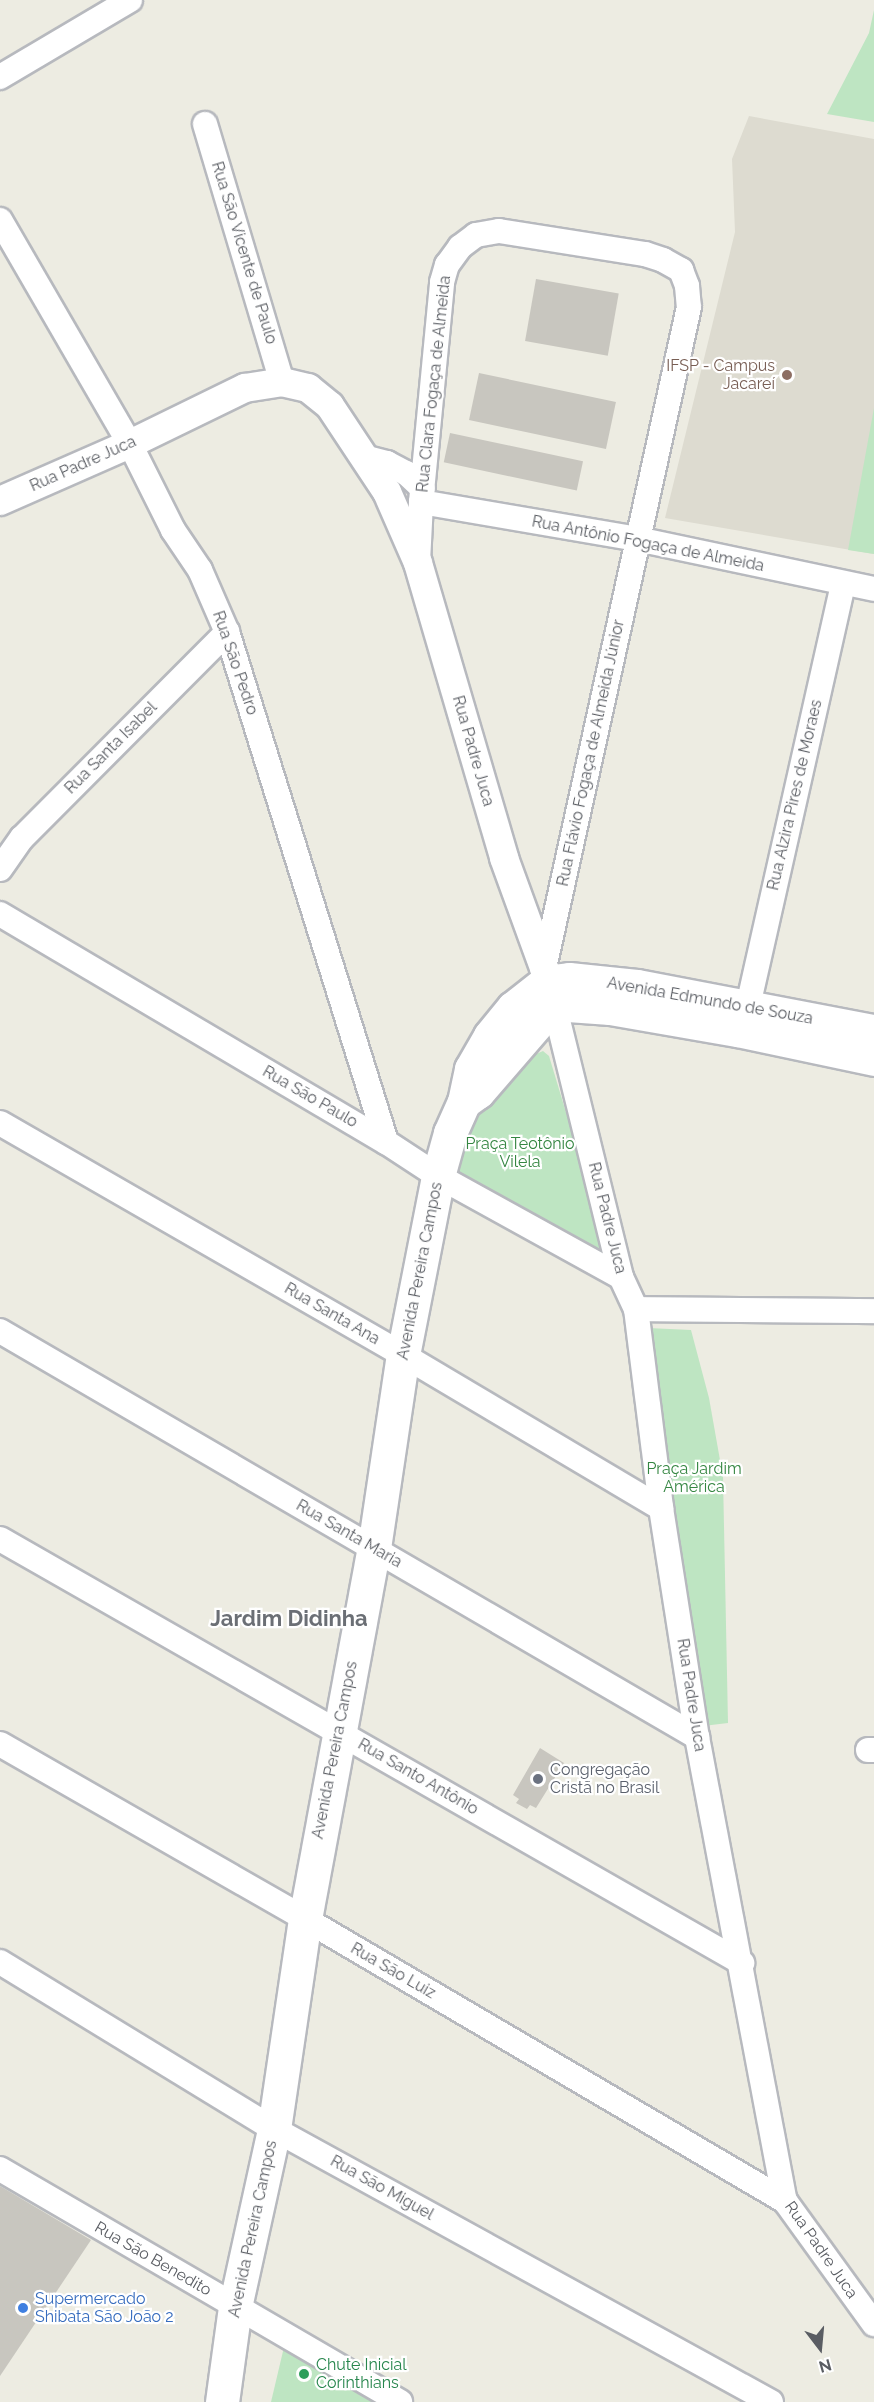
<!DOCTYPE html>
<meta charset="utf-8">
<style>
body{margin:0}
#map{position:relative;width:874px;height:2402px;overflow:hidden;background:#edece2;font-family:Raleway,sans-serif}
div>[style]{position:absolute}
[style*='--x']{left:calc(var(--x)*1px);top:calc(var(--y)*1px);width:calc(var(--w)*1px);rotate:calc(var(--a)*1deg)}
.education>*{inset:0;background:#dddbd0}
.green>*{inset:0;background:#bee5c2}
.building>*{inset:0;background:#c8c6bf;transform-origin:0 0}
.roads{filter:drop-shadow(2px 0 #b7b9be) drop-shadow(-2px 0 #b7b9be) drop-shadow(0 2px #b7b9be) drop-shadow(0 -2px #b7b9be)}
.minor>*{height:24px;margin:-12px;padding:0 12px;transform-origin:12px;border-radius:12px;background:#fff}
.tertiary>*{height:28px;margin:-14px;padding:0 14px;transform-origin:14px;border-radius:14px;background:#fff}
.secondary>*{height:33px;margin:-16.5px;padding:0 16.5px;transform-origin:16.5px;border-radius:16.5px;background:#fff}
.dots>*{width:16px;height:16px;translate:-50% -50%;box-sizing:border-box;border:3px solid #fff;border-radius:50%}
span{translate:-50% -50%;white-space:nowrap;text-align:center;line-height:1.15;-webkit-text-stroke:4.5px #fff;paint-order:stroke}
.street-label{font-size:16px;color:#5a5d63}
.education-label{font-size:16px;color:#785e54}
.right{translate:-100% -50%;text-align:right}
.park-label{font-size:16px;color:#358642}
.worship-label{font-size:16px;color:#5b616d}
.left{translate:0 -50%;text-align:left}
.shop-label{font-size:16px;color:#366cbe}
.leisure-label{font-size:16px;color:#27864d}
.district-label{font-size:22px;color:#6b6f75;font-weight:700}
.north{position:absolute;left:790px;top:2318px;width:60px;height:60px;-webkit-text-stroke:4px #fff;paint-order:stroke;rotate:164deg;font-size:16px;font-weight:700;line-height:24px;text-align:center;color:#5a5d63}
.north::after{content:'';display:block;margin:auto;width:21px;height:27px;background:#5a5d63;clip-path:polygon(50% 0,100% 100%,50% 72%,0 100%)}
</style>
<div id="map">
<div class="education">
<i style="clip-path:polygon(749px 116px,874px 139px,874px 554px,665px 518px,735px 232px,732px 159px)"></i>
</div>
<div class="green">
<i style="clip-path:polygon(874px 10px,874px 122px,827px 114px,869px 33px)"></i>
<i style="clip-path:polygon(874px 408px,874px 554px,848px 550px)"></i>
<i style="clip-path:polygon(543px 1051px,549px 1056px,606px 1245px,604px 1252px,460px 1185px,454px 1179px,467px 1132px,496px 1092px,527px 1058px)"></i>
<i style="clip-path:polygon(648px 1328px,691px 1330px,709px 1398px,723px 1477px,728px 1723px,703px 1726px)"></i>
<i style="clip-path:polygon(284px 2347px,379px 2402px,271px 2402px)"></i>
</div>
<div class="building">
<i style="left:536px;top:279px;width:84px;height:63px;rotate:10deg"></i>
<i style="left:479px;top:373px;width:140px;height:48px;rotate:12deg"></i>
<i style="left:450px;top:433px;width:136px;height:30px;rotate:12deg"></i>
<i style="clip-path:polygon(540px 1748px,564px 1763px,536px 1808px,530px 1805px,527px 1809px,516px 1803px,519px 1799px,513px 1795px)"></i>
<i style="clip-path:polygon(0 2186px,91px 2240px,0 2376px)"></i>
</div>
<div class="roads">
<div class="minor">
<i style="--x:0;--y:77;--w:151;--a:-30.6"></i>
<i style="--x:205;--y:124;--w:269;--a:73.4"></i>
<i style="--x:0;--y:220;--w:259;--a:59.9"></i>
<i style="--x:130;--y:444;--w:96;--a:63.4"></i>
<i style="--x:173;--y:530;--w:48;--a:56"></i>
<i style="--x:200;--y:570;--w:68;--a:66.5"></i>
<i style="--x:227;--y:632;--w:534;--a:72.68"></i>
<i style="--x:363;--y:457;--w:25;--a:14"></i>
<i style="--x:387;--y:463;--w:21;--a:28"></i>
<i style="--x:406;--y:473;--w:23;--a:43"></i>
<i style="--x:421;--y:502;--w:219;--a:9.7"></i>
<i style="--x:637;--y:539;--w:242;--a:11.9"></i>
<i style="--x:418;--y:562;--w:60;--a:-87.1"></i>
<i style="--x:421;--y:502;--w:221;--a:-84.5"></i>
<i style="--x:442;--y:282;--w:18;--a:-74"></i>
<i style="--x:447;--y:265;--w:22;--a:-54"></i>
<i style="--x:460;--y:247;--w:20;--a:-37"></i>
<i style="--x:476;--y:235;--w:23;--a:-10"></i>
<i style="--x:499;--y:231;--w:148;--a:9"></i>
<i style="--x:645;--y:254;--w:19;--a:18"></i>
<i style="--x:663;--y:260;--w:21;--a:29"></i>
<i style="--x:681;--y:270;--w:17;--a:69"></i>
<i style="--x:687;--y:286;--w:21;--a:85"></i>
<i style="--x:689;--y:307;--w:677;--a:102.37"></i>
<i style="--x:0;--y:869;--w:38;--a:-55"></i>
<i style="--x:22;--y:838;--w:291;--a:-45.1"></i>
<i style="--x:0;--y:914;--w:448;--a:30.6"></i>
<i style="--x:386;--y:1142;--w:62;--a:33.2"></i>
<i style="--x:438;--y:1176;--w:209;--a:28.9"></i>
<i style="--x:554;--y:1004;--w:281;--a:76.2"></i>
<i style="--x:621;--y:1277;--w:35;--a:65"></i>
<i style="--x:636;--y:1309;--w:201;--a:82.8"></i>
<i style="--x:661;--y:1508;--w:232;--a:81.1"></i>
<i style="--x:697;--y:1737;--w:472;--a:79.3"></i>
<i style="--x:785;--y:2201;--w:152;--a:54.1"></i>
<i style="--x:748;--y:1006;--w:433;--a:-77.3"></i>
<i style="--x:0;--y:1123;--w:465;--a:29.9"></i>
<i style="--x:403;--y:1355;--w:300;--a:30.7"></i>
<i style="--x:636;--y:1309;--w:238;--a:0.5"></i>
<i style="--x:0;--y:1331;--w:807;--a:30.22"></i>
<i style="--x:0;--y:1539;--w:855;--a:29.74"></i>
<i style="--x:0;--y:1744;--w:352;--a:29.8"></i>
<i style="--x:305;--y:1919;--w:557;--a:30.43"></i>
<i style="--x:868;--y:1750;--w:6;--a:0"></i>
<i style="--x:0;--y:1962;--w:321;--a:31.4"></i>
<i style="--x:274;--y:2129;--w:567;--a:28.78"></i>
<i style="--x:0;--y:2169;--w:463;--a:30.2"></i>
</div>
<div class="tertiary">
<i style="--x:0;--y:501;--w:142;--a:-23.7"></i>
<i style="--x:130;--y:444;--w:128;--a:-26"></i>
<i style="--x:245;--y:388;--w:37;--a:-9"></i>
<i style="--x:282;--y:382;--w:27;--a:13"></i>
<i style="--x:308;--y:388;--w:28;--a:39"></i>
<i style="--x:330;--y:406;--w:103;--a:56.5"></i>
<i style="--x:387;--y:492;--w:77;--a:66.4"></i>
<i style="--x:418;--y:563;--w:307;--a:73.7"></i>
<i style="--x:504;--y:858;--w:117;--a:70"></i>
<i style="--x:544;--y:968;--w:35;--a:75"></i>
</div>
<div class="secondary">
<i style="--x:464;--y:1102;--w:17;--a:-36"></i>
<i style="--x:478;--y:1092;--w:116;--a:-49.2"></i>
<i style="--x:554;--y:1004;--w:56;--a:4.1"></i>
<i style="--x:610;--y:1008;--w:130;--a:9.8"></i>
<i style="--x:738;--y:1030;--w:139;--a:12"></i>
<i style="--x:222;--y:2402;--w:96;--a:-82.2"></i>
<i style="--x:235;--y:2307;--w:182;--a:-77.6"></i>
<i style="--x:274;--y:2129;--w:212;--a:-81.6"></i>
<i style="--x:305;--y:1919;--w:377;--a:-79.5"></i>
<i style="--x:374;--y:1548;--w:195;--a:-81.5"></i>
<i style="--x:403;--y:1355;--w:182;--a:-78.9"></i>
<i style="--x:438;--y:1176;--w:45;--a:-74.4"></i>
<i style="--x:450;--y:1133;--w:34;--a:-66"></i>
<i style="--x:464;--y:1102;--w:34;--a:-78"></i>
<i style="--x:471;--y:1069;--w:38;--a:-60"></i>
<i style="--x:490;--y:1036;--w:36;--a:-51"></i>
<i style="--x:513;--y:1008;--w:42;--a:-38.2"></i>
<i style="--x:546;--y:982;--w:23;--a:-7"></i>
<i style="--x:569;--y:979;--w:68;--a:5.9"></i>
<i style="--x:637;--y:986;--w:241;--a:10.8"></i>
</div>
</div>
<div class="dots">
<i style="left:787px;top:375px;background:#8d6e63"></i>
<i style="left:538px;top:1779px;background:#6b7280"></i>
<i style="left:23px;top:2308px;background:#3f7fe0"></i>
<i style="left:304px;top:2374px;background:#2e9e5b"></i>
</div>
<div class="street-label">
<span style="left:244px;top:253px;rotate:73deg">Rua São Vicente de Paulo</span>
<span style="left:434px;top:384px;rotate:-84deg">Rua Clara Fogaça de Almeida</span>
<span style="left:83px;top:464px;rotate:-24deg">Rua Padre Juca</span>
<span style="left:648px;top:544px;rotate:11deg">Rua Antônio Fogaça de Almeida</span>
<span style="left:235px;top:663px;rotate:71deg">Rua São Pedro</span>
<span style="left:111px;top:748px;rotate:-45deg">Rua Santa Isabel</span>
<span style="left:473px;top:751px;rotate:74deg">Rua Padre Juca</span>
<span style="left:591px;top:753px;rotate:-78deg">Rua Flávio Fogaça de Almeida Júnior</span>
<span style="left:795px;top:795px;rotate:-77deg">Rua Alzira Pires de Moraes</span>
<span style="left:710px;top:1001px;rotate:10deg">Avenida Edmundo de Souza</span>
<span style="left:310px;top:1097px;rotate:30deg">Rua São Paulo</span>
<span style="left:607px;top:1218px;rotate:76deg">Rua Padre Juca</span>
<span style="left:420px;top:1271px;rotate:-79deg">Avenida Pereira Campos</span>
<span style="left:332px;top:1314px;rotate:30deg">Rua Santa Ana</span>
<span style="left:349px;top:1534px;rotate:30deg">Rua Santa Maria</span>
<span style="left:691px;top:1695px;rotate:81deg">Rua Padre Juca</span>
<span style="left:335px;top:1750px;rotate:-79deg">Avenida Pereira Campos</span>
<span style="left:418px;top:1777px;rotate:30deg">Rua Santo Antônio</span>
<span style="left:393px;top:1971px;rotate:30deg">Rua São Luiz</span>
<span style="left:382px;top:2188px;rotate:29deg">Rua São Miguel</span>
<span style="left:253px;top:2229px;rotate:-78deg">Avenida Pereira Campos</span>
<span style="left:821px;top:2250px;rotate:55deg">Rua Padre Juca</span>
<span style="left:153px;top:2259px;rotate:30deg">Rua São Benedito</span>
</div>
<div class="education-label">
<span class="right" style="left:775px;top:375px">IFSP - Campus<br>Jacareí</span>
</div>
<div class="park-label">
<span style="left:520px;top:1153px">Praça Teotônio<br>Vilela</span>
<span style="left:694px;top:1478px">Praça Jardim<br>América</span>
</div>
<div class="worship-label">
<span class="left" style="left:550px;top:1779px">Congregação<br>Cristã no Brasil</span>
</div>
<div class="shop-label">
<span class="left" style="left:35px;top:2308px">Supermercado<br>Shibata São João 2</span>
</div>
<div class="leisure-label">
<span class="left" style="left:316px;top:2374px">Chute Inicial<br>Corinthians</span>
</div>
<div class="district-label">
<span style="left:289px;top:1619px">Jardim Didinha</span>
</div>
<div class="north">N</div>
</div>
